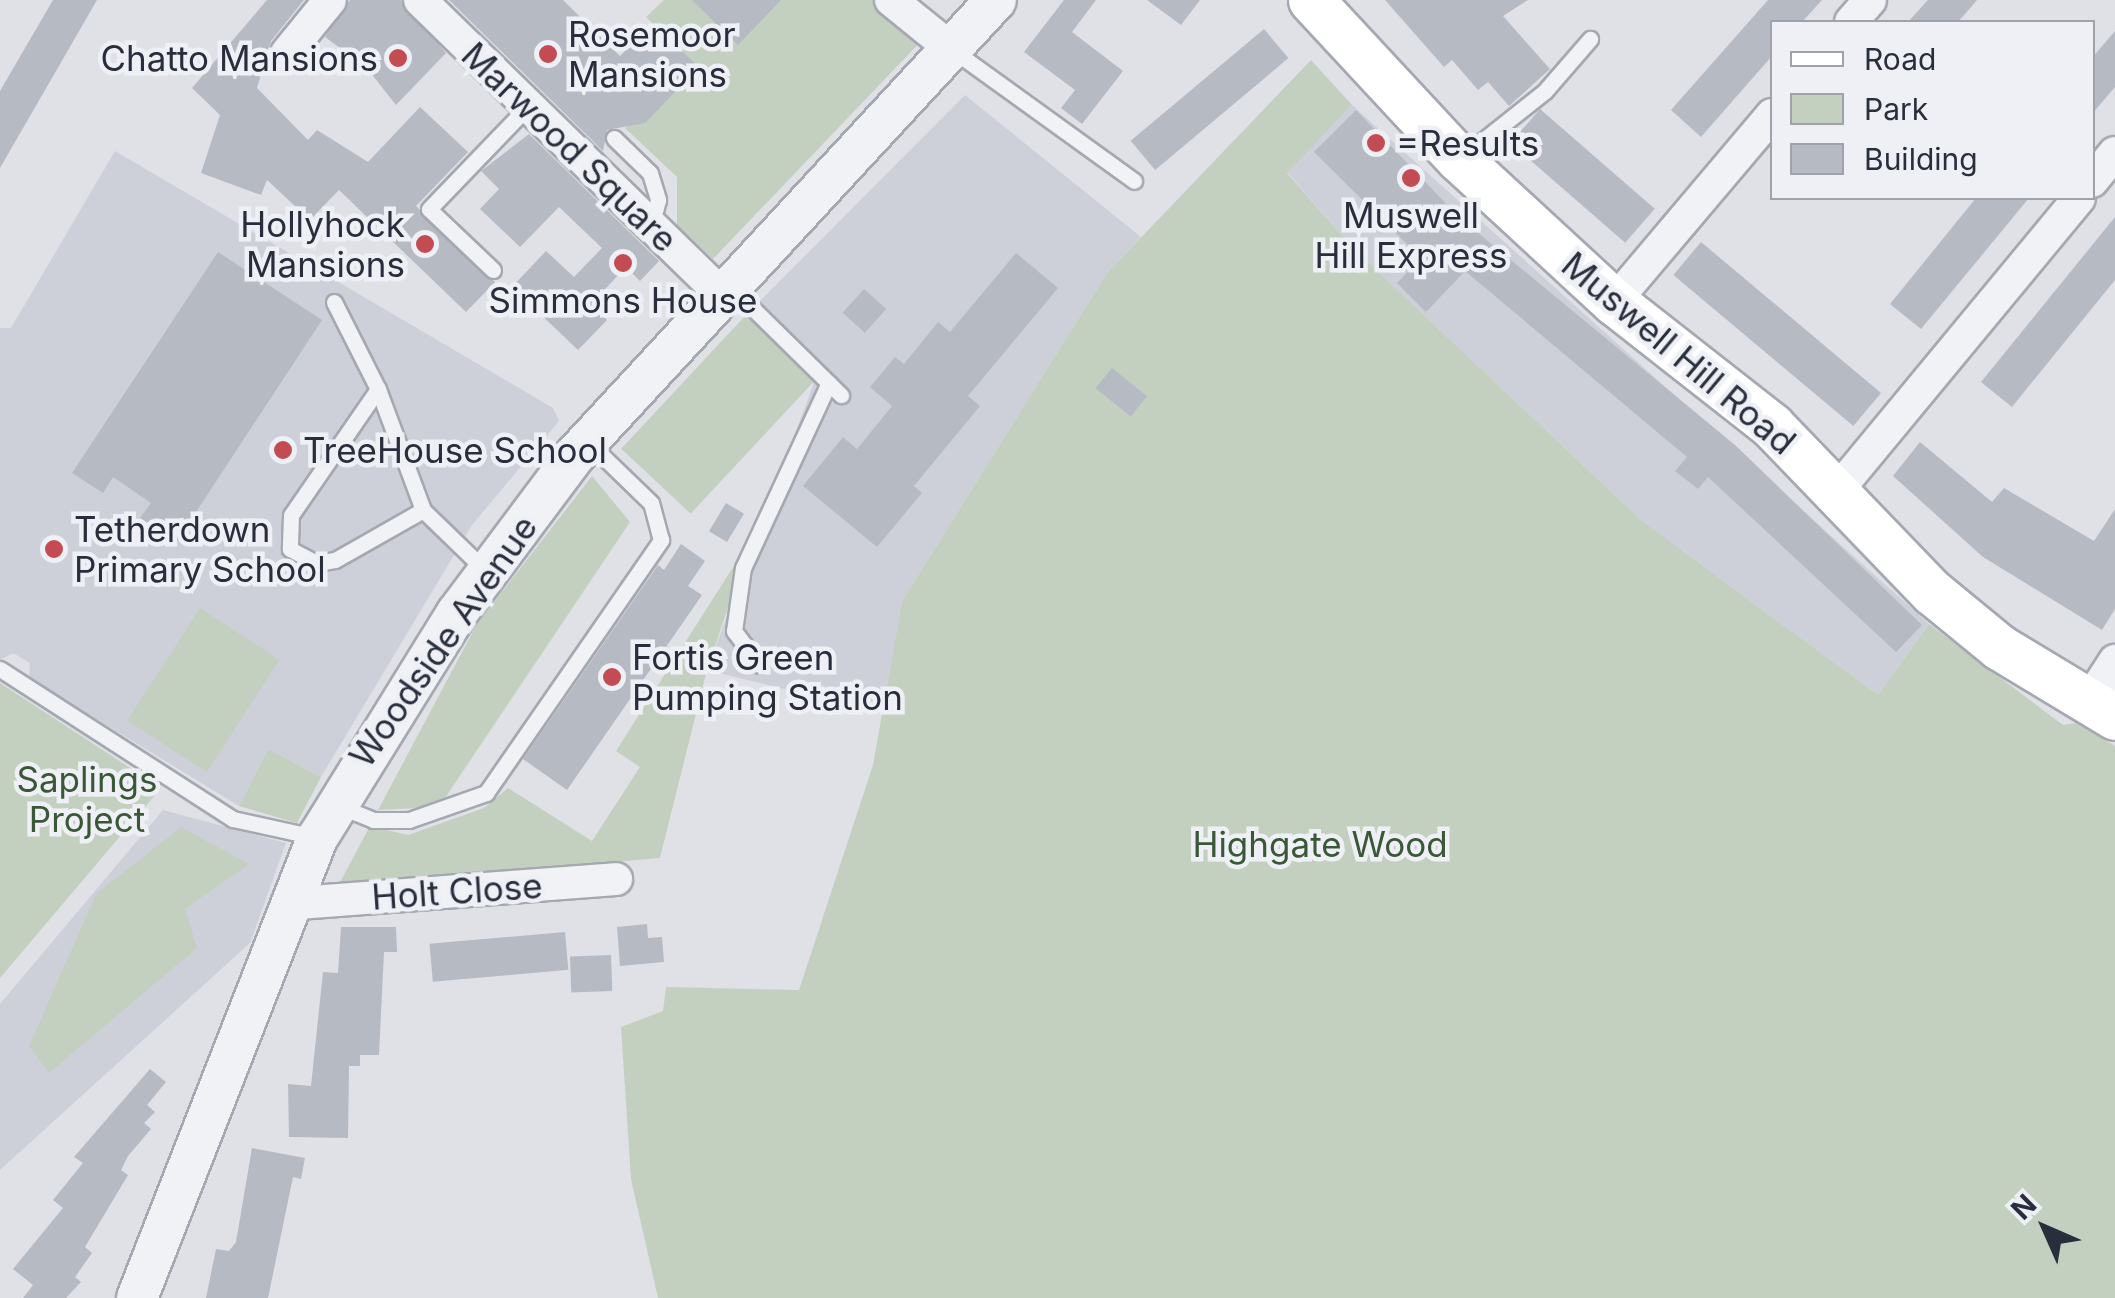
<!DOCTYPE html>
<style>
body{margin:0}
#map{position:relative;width:2115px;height:1298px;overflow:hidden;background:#dfe1e7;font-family:Inter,sans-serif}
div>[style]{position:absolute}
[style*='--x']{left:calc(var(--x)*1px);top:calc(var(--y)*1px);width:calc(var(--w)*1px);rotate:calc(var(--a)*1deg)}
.built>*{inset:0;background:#cdd0d9}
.green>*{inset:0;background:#c3d0c0;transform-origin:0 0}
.building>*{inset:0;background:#b6bac3;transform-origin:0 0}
.roads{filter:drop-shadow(2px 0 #a5a8b1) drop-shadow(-2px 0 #a5a8b1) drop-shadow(0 2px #a5a8b1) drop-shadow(0 -2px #a5a8b1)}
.service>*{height:15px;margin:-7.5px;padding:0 7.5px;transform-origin:7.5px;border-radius:7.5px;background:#f1f2f6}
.minor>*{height:32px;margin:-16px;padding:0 16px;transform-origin:16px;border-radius:16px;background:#f1f2f6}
.tertiary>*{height:40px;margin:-20px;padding:0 20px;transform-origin:20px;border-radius:20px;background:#f1f2f6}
.secondary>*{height:45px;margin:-22.5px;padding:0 22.5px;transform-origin:22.5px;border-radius:22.5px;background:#fff}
.dots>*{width:28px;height:28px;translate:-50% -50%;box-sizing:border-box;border:5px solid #eef0f5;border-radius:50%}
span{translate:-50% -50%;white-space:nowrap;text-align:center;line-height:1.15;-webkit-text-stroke:9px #eef0f5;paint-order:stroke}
.poi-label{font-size:35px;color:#292e3d}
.left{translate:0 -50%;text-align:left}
.right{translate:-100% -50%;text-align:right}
.street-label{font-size:35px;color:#292e3d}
.park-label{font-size:35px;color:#3a5737}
.legend{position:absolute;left:1770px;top:20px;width:325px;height:180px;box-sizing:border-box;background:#eef0f5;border:2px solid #9fa2ab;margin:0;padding:12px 18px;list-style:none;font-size:30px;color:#292e3d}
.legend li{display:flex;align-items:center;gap:20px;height:50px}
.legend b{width:50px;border:2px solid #9fa2ab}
.north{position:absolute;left:1995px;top:1178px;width:100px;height:100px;-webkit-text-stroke:8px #eef0f5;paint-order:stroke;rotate:315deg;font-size:28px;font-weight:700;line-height:40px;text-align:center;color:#292e3d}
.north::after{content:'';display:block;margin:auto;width:35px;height:45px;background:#292e3d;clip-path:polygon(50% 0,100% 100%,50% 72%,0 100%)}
</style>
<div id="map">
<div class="built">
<i style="clip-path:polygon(965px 95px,1141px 237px,1107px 273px,902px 601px,882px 713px,707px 670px,815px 380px,746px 315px)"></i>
<i style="clip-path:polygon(1352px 105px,1929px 624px,1878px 695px,1641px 520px,1353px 248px,1287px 172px)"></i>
<i style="clip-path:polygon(115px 151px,553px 408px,559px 421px,472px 525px,321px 777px,268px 749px,239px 806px,29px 678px,30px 663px,13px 653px,0 660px,0 328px,11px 328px)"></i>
<i style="clip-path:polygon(163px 810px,286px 843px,250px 943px,0 1170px,0 1004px)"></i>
</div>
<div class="green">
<i style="clip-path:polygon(664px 0,876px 0,926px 36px,713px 259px,677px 225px,677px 177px,625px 128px,698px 68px,646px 17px)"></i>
<i style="clip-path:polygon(1311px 60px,1352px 105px,1287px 173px,1353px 248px,1641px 520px,1878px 695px,1929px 624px,2063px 725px,2076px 723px,2115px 746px,2115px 1298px,658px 1298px,631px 1179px,621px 1027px,663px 1011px,666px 987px,799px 990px,873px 765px,902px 601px,1107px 273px)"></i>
<i style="left:746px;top:315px;width:95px;height:183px;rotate:43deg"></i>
<i style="clip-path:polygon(592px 476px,630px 522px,439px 807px,378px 810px,477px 624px)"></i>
<i style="clip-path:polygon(751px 539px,707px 670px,660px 858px,338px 886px,370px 826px,408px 835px,484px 808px,508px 788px,592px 841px,640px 767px,616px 751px)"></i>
<i style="left:200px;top:608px;width:95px;height:134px;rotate:33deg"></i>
<i style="clip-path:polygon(0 683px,161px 788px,0 978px)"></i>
<i style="clip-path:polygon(268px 749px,321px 777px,297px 823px,239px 806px)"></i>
<i style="clip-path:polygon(181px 827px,249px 864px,185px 909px,197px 948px,49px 1073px,29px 1046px,96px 894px)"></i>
</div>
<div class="building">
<i style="clip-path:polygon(53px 0,97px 0,0 168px,0 91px)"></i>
<i style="clip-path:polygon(267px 0,304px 0,271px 41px,257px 88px,308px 140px,317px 130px,368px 162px,420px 107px,468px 152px,416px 206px,495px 282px,466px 312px,339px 190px,310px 220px,267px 180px,261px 195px,201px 173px,220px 115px,192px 88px)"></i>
<i style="clip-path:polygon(350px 0,401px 0,446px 53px,396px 105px,366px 67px,325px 37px)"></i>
<i style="clip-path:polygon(449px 0,563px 0,620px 56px,652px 23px,699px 67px,645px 123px,607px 130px,603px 151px)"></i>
<i style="clip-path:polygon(692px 0,781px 0,738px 45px)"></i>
<i style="clip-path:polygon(1064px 0,1096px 0,1072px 32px,1123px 71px,1082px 124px,1061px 108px,1075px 90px,1024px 52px)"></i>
<i style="clip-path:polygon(1147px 0,1200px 0,1181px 25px)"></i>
<i style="clip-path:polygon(1385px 0,1528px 0,1503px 16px,1550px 69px,1509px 106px,1488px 82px,1478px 90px,1452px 60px,1444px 67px)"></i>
<i style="clip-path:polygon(1768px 0,1822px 0,1802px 22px,1772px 22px,1772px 56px,1701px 137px,1671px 110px)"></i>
<i style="clip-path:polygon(1928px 0,1977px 0,1958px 22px,1908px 22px)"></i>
<i style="left:1264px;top:29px;width:38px;height:174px;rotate:50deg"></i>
<i style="clip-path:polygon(2115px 31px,2115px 87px,2092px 114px,2092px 58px)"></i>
<i style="left:1540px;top:109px;width:152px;height:45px;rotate:41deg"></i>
<i style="clip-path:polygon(1356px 110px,1460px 218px,1735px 445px,1922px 625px,1896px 652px,1708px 477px,1698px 489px,1675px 471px,1687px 457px,1465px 271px,1426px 312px,1397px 283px,1421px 258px,1314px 152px)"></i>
<i style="clip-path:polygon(529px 134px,659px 261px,640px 281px,626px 267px,591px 304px,607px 320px,578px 350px,512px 287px,546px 251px,574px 277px,602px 248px,559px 207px,520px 247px,480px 209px,499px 189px,481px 171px)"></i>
<i style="clip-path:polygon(1976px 198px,2029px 198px,1921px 329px,1890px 304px)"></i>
<i style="clip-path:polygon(2115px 217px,2115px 280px,2012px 407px,1981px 382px)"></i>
<i style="left:1701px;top:242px;width:235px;height:43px;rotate:40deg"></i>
<i style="clip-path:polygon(218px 252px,322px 320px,177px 541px,140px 518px,151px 503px,113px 477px,103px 493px,72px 473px)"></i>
<i style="clip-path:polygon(1016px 253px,1058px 288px,968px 396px,980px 406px,914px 486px,922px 493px,877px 547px,803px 486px,843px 437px,857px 449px,892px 406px,870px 387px,895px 357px,904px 364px,938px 322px,950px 332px)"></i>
<i style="left:864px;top:289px;width:30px;height:32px;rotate:42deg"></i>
<i style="left:1112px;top:368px;width:45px;height:26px;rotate:39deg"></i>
<i style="clip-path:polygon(1920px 442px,1992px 502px,2004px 488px,2094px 541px,2115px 509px,2115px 609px,2102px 630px,1983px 557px,1893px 476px)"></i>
<i style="left:726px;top:503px;width:21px;height:33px;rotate:31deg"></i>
<i style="clip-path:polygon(681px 544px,705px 561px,688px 586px,702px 595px,567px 790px,523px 759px,658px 565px,664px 570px)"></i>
<i style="clip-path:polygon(647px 924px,648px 938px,662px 937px,664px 962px,620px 966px,617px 927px)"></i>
<i style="clip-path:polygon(341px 927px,396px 927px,397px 952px,384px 952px,379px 1055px,360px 1055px,360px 1066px,349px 1066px,348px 1138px,289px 1137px,288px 1084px,311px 1086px,323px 972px,338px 973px)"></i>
<i style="left:565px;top:932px;width:38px;height:136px;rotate:85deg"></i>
<i style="left:611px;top:955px;width:36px;height:41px;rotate:88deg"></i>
<i style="clip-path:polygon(150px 1069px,166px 1082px,147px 1105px,155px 1112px,144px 1123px,151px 1129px,128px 1156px,121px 1170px,128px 1175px,85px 1247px,92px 1253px,75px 1277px,81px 1282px,66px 1298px,23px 1298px,33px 1285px,13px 1269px,63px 1208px,53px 1200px,83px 1163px,74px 1157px)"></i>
<i style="clip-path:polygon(252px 1148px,305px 1158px,301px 1179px,293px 1177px,268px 1298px,206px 1298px,216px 1249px,229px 1251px,236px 1242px)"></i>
</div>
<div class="roads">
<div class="service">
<i style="--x:954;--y:51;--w:222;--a:35.8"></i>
<i style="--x:614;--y:138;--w:50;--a:44.2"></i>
<i style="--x:650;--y:173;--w:28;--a:73"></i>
<i style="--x:658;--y:200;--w:27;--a:105"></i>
<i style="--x:1462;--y:157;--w:106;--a:-38.5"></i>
<i style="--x:1545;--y:91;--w:69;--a:-49.1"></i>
<i style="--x:493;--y:270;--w:88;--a:-136.4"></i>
<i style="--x:429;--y:209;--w:143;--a:-46.1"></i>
<i style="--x:732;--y:288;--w:153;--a:44.5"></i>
<i style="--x:334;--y:302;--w:97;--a:63.2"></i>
<i style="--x:378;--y:389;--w:153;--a:124.6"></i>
<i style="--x:291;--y:515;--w:34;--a:92"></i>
<i style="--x:290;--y:549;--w:30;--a:28"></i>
<i style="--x:316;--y:563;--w:19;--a:-9"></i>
<i style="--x:335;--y:560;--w:101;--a:-29.6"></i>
<i style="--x:423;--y:510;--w:89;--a:44.1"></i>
<i style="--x:378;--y:389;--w:129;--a:69.6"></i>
<i style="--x:760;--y:665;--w:43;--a:-127.4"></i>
<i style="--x:734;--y:631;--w:64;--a:-81.9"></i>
<i style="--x:743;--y:568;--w:204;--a:-65.1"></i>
<i style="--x:0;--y:669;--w:277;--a:32.8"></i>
<i style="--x:233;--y:819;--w:84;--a:12.4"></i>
<i style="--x:339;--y:806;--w:37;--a:22"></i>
<i style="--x:373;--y:820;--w:36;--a:0"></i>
<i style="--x:409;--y:820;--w:82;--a:-19.3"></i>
<i style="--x:486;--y:793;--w:308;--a:-55.3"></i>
<i style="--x:661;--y:540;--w:38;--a:-105"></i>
<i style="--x:651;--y:503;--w:85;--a:-136"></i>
</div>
<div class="minor">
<i style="--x:420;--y:0;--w:421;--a:44.3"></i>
<i style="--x:891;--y:0;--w:81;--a:39"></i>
<i style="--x:1851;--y:22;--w:29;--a:-49"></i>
<i style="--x:287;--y:53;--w:68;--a:-50.9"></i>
<i style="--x:2092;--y:181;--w:36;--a:-51"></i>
<i style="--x:1614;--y:302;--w:245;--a:-49.8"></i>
<i style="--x:1836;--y:492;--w:381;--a:-50.4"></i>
<i style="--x:2089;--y:701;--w:48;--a:-57"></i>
<i style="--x:298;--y:903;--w:319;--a:-4.3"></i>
</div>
<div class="tertiary">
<i style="--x:137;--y:1298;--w:495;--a:-68.6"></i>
<i style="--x:318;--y:837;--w:264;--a:-58.2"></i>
<i style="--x:457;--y:613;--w:199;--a:-53.2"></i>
<i style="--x:576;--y:454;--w:618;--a:-47.23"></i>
</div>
<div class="secondary">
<i style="--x:1311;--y:0;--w:217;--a:47.1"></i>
<i style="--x:1459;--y:159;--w:211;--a:42.7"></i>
<i style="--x:1614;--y:302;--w:201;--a:38.1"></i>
<i style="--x:1772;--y:426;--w:231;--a:46.1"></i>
<i style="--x:1932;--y:592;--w:87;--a:39.4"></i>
<i style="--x:1999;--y:647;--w:135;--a:31.1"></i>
</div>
</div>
<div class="dots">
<i style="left:548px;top:54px;background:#c34c52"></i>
<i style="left:398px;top:58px;background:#c34c52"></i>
<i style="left:1376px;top:143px;background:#c34c52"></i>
<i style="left:1411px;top:178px;background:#c34c52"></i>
<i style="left:425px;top:244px;background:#c34c52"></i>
<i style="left:623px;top:263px;background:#c34c52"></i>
<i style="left:283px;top:450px;background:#c34c52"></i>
<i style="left:54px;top:549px;background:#c34c52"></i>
<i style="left:612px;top:677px;background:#c34c52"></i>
</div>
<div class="poi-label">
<span class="left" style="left:568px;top:54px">Rosemoor<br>Mansions</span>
<span class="right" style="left:378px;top:58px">Chatto Mansions</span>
<span class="left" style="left:1396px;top:143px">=Results</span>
<span style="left:1411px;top:235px">Muswell<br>Hill Express</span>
<span class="right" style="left:405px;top:244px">Hollyhock<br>Mansions</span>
<span style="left:623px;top:300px">Simmons House</span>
<span class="left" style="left:303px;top:450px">TreeHouse School</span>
<span class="left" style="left:74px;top:549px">Tetherdown<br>Primary School</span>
<span class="left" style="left:632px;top:677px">Fortis Green<br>Pumping Station</span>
</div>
<div class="street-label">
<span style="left:570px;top:147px;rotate:44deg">Marwood Square</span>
<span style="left:1679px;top:353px;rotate:40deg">Muswell Hill Road</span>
<span style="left:443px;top:641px;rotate:-55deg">Woodside Avenue</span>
<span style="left:457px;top:891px;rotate:-4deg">Holt Close</span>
</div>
<div class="park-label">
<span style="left:87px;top:799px">Saplings<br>Project</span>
<span style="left:1320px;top:844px">Highgate Wood</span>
</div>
<ul class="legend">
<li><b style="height:12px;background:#fff"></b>Road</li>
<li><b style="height:28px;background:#c3d0c0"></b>Park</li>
<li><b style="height:28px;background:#b6bac3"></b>Building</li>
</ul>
<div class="north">N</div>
</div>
